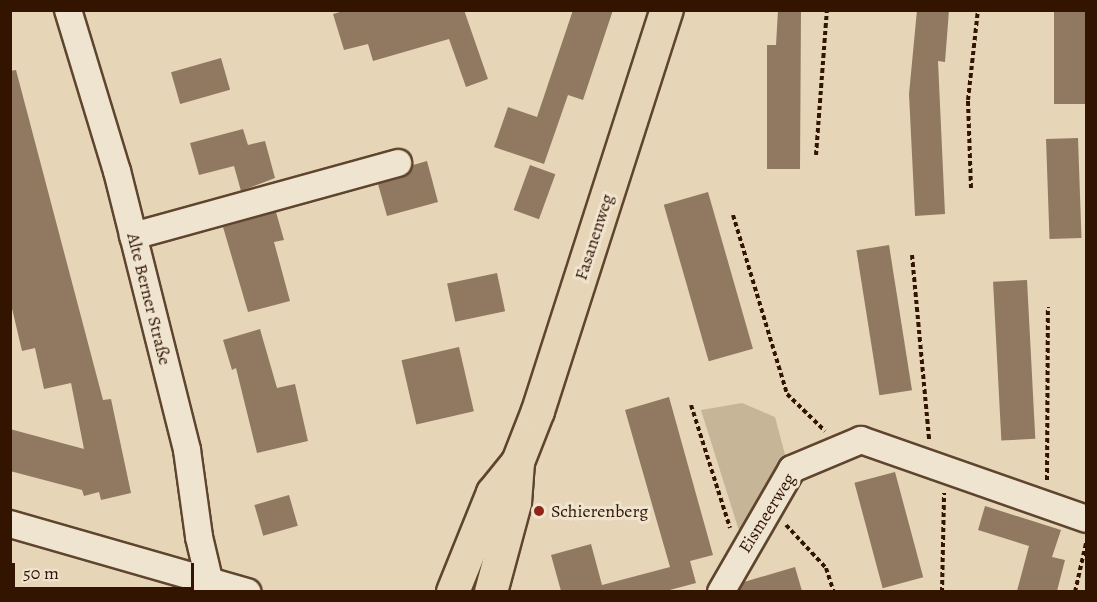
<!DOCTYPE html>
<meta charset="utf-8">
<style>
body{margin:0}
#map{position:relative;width:1097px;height:602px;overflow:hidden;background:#e6d6b7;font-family:Alegreya,serif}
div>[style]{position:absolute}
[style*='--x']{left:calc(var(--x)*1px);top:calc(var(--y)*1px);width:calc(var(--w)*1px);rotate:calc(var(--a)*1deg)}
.green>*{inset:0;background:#c7b598}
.building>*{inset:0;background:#907960;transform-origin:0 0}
.path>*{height:4px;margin-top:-2px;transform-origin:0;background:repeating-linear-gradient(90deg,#321401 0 4.5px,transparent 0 7.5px)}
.roads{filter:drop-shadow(2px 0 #5f442e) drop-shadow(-2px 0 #5f442e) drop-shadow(0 2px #5f442e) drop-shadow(0 -2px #5f442e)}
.minor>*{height:26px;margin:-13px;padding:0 13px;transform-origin:13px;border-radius:13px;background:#efe4d0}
.major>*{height:32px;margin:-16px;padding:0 16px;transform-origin:16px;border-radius:16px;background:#e6d6b7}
.dots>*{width:16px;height:16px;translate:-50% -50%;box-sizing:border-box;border:3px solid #efe4d0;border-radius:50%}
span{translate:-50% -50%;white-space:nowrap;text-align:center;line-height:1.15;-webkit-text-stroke:6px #efe4d0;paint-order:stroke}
.street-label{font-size:18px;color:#321401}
.poi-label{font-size:18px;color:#321401}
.left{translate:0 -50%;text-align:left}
.frame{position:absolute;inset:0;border:12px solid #321401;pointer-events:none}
.scale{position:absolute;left:12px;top:563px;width:182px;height:27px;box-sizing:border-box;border:3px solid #321401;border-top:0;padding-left:8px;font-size:18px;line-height:21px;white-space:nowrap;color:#321401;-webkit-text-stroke:4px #efe4d0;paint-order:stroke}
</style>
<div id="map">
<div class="green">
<i style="clip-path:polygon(742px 403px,775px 417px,787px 462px,740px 534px,701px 410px)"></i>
</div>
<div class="building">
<i style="clip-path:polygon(347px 10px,464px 10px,488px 79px,466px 87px,449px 39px,373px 61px,368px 44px,344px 50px,333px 14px)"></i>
<i style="clip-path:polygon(573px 10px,613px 10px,583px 100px,568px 95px,544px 164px,494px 147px,508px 107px,537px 117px)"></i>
<i style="clip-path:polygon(778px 10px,801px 10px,800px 169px,767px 169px,767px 45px,776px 45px)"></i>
<i style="clip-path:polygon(917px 10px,949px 10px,945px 62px,938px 61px,945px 214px,915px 216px,909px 94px)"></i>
<i style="left:1054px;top:10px;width:32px;height:94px"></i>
<i style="left:221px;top:58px;width:33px;height:52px;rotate:74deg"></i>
<i style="clip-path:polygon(16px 70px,103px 400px,111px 399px,131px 493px,101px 500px,99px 492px,84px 496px,82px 490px,10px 471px,10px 429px,84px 449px,71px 383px,44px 389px,35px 348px,22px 351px,10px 300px,10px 71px)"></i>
<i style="clip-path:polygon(243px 129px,248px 145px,265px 141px,275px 178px,241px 191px,234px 166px,199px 175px,190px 143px)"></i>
<i style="left:1078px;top:138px;width:100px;height:32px;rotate:88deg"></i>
<i style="clip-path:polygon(427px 161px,438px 202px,387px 216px,378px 184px,403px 177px,413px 165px)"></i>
<i style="left:530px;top:165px;width:27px;height:48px;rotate:20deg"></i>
<i style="left:708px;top:192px;width:163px;height:46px;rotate:74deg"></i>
<i style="clip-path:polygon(276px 212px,284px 240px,274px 242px,290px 301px,248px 312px,223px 227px)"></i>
<i style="left:889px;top:245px;width:147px;height:33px;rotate:81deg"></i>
<i style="left:497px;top:273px;width:39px;height:51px;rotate:78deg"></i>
<i style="left:1027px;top:280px;width:159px;height:34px;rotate:87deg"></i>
<i style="clip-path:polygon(260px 329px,277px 388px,295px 384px,308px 441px,257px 453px,236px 368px,232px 370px,223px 340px)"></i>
<i style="left:459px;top:347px;width:66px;height:59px;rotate:77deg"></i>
<i style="clip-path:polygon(669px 397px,713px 555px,690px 561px,696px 583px,666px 591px,561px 591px,551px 555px,591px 544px,602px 585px,670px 567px,625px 410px)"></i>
<i style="left:895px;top:472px;width:109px;height:42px;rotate:75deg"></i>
<i style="left:289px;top:495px;width:32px;height:36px;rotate:74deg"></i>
<i style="clip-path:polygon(985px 506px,1061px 530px,1052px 557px,1065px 560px,1057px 591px,1017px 591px,1029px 546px,978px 530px)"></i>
<i style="clip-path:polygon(795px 567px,802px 591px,739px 591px,744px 582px)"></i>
</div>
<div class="path">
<i style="--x:816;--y:155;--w:145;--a:-85.7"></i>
<i style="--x:971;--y:188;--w:88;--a:-92"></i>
<i style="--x:968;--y:100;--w:91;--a:-83.7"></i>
<i style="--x:733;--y:215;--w:187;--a:73.2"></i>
<i style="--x:787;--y:394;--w:53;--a:44.2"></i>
<i style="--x:912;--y:255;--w:186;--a:84.7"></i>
<i style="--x:691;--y:405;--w:129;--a:72.4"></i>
<i style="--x:1047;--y:480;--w:173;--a:-89.7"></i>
<i style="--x:786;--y:525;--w:59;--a:47.1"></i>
<i style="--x:826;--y:568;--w:25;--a:72"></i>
<i style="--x:942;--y:592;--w:99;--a:-88.8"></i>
<i style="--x:1075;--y:592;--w:50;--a:-77.3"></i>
</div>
<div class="roads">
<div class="minor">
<i style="--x:68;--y:10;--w:168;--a:73.1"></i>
<i style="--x:117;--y:171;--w:288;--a:75.9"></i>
<i style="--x:187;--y:450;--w:88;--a:82.1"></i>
<i style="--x:199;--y:537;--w:57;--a:76.7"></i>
<i style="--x:133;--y:236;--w:275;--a:-15.4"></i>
<i style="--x:10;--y:524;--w:247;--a:16"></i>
<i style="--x:721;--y:592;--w:142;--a:-60"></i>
<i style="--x:792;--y:469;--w:75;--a:-22.8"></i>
<i style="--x:861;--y:440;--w:238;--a:19.3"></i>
</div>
<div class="major">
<i style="--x:453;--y:592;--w:107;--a:-68"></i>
<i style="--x:493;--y:493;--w:40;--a:-51"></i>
<i style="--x:491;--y:592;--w:92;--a:-74.9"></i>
<i style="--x:515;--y:503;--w:41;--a:-85.8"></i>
<i style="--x:518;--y:462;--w:55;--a:-68.6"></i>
<i style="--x:538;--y:411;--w:421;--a:-72.2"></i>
</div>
</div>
<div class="dots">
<i style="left:539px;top:511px;background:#8f2418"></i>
</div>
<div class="street-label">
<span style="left:594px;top:237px;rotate:-72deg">Fasanenweg</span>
<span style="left:149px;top:299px;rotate:76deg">Alte Berner Straße</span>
<span style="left:767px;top:513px;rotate:-58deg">Eismeerweg</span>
</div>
<div class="poi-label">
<span class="left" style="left:551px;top:511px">Schierenberg</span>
</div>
<div class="frame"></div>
<div class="scale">50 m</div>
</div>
